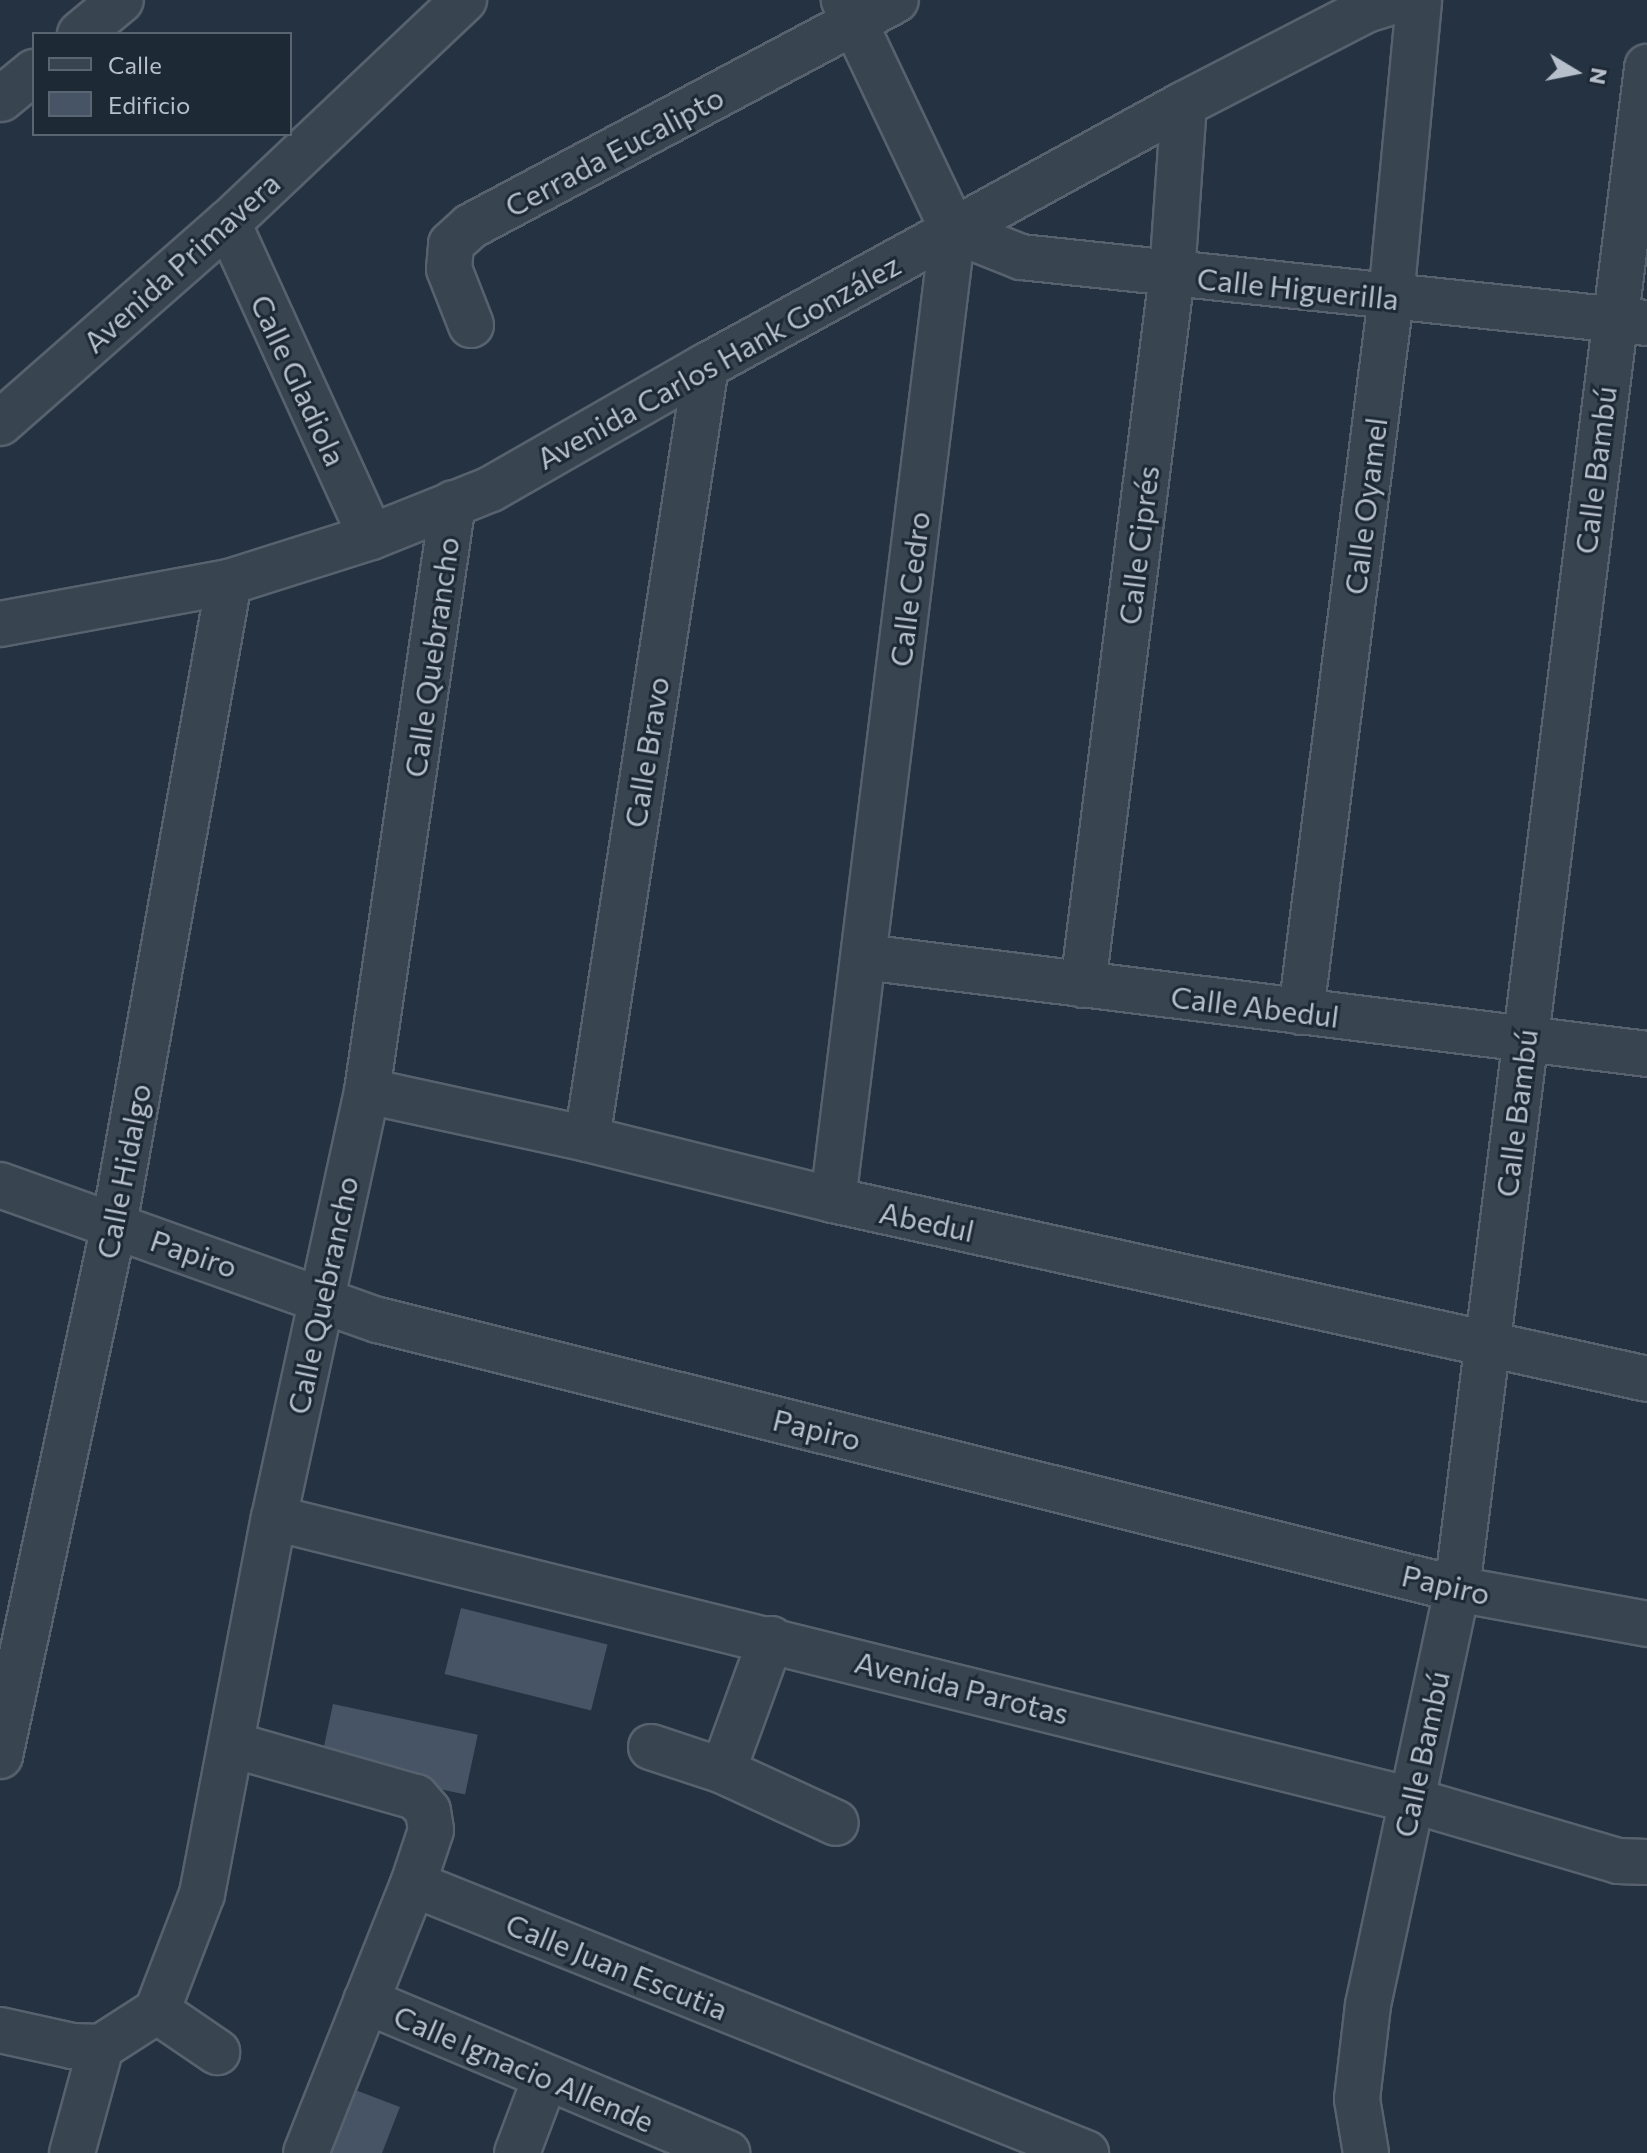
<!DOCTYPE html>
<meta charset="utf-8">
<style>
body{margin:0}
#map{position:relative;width:1647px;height:2153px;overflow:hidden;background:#253241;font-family:Commissioner,sans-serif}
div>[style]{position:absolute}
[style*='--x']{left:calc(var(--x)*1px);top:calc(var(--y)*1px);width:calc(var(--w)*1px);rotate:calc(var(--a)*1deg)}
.building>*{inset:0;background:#465465;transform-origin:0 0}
.roads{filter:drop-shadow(2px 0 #57626e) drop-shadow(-2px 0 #57626e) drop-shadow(0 2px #57626e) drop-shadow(0 -2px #57626e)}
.minor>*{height:44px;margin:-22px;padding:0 22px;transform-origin:22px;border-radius:22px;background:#394451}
span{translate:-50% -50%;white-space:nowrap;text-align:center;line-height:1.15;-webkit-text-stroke:6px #1e2936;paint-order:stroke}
.street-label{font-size:30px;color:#b6bfcb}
.legend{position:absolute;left:32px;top:32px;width:260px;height:104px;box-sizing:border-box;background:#1e2936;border:2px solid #5b6572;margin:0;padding:10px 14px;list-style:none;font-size:24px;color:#b6bfcb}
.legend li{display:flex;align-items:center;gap:16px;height:40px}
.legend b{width:40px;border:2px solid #5b6572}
.north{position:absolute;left:1535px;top:32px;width:80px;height:80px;-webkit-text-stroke:6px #1e2936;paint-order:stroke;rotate:100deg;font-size:22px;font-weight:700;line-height:32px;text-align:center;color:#b6bfcb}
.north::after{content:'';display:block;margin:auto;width:28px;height:36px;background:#b6bfcb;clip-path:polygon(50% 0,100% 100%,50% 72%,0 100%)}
</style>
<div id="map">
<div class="building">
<i style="left:461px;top:1608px;width:151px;height:68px;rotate:14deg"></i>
<i style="left:333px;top:1704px;width:148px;height:61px;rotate:12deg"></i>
<i style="clip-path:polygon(350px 2088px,400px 2107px,382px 2153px,325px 2153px)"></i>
</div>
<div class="roads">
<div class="minor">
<i style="--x:80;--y:34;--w:53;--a:-39.7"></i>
<i style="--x:1;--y:99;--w:43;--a:-39.3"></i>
<i style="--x:228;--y:223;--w:345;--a:65.5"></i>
<i style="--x:953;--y:230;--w:73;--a:21.7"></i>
<i style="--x:1021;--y:257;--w:629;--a:6.02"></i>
<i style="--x:471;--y:325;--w:60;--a:-111.4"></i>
<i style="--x:449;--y:269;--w:25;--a:-85"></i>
<i style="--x:451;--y:244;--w:27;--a:-42"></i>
<i style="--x:471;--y:226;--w:481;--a:-28"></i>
<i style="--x:0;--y:423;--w:303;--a:-41.3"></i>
<i style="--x:228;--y:223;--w:325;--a:-43.4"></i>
<i style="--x:0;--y:624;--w:233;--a:-10.4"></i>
<i style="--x:229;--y:582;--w:149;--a:-17.6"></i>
<i style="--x:371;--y:537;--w:129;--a:-21.8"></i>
<i style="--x:491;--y:489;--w:248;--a:-29.8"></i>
<i style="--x:706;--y:366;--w:545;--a:-28.73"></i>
<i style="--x:1184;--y:104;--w:205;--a:-27.3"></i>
<i style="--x:1366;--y:10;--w:34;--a:-17"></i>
<i style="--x:864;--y:957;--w:789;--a:7.06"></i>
<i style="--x:1083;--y:985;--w:716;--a:-82.86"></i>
<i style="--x:1172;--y:275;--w:171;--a:-86"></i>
<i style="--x:1301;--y:1012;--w:720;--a:-82.82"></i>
<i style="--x:1391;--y:298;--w:299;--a:-84.6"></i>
<i style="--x:367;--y:1091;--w:225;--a:12.3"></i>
<i style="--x:587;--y:1139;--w:253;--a:13.9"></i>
<i style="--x:833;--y:1200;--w:833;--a:12.4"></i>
<i style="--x:587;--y:1139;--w:782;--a:-81.25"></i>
<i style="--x:0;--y:1185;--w:401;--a:19.7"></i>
<i style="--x:378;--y:1320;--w:1112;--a:14"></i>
<i style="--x:1457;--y:1589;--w:193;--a:10.4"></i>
<i style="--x:833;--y:1200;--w:977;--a:-82.95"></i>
<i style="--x:953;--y:230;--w:255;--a:-115.4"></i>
<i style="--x:274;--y:1518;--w:1171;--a:13.93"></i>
<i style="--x:1411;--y:1800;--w:216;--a:16.4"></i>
<i style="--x:1618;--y:1861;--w:29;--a:2"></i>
<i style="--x:771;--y:1639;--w:140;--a:110"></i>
<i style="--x:723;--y:1771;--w:124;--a:24.7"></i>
<i style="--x:233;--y:1745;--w:190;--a:15.9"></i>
<i style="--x:416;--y:1797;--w:18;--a:49"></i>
<i style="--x:428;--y:1811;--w:19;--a:81"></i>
<i style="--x:431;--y:1830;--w:57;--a:108.4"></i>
<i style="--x:413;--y:1884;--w:289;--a:111.7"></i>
<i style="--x:651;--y:1747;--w:76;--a:18.4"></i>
<i style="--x:0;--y:1756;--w:543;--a:-77.88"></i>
<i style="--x:114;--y:1225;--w:653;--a:-79.86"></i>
<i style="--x:413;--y:1884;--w:725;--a:21.79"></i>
<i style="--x:366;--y:2001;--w:392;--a:22.8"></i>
<i style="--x:157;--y:2011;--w:73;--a:34.3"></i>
<i style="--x:0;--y:2030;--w:74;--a:12.5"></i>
<i style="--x:72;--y:2046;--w:29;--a:2"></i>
<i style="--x:101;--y:2047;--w:67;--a:-32.7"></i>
<i style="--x:157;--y:2011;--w:125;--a:-69"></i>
<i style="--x:202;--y:1894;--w:383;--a:-79.2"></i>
<i style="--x:274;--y:1518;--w:437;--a:-77.7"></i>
<i style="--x:367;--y:1091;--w:594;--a:-81.68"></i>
<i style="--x:72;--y:2153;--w:110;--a:-74.7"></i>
<i style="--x:517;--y:2153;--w:79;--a:-69.3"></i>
<i style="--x:1366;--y:2153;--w:55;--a:-99.5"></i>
<i style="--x:1357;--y:2099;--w:95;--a:-83.3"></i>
<i style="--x:1368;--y:2005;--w:425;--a:-77.9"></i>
<i style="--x:1457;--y:1589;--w:1534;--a:-82.88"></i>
</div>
</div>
<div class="street-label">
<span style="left:614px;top:151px;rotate:-28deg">Cerrada Eucalipto</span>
<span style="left:181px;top:262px;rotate:-42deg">Avenida Primavera</span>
<span style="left:1298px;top:288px;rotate:6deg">Calle Higuerilla</span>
<span style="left:718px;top:361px;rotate:-29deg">Avenida Carlos Hank González</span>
<span style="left:299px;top:380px;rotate:65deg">Calle Gladiola</span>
<span style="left:1595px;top:470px;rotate:-83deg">Calle Bambú</span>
<span style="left:1365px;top:506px;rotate:-83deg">Calle Oyamel</span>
<span style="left:1138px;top:545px;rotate:-83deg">Calle Ciprés</span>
<span style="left:909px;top:589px;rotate:-83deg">Calle Cedro</span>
<span style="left:431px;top:657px;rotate:-82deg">Calle Quebrancho</span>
<span style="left:646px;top:752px;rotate:-81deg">Calle Bravo</span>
<span style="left:1255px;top:1006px;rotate:7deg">Calle Abedul</span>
<span style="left:1516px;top:1113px;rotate:-83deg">Calle Bambú</span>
<span style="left:123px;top:1171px;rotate:-79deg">Calle Hidalgo</span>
<span style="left:927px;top:1221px;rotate:12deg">Abedul</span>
<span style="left:194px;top:1253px;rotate:19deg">Papiro</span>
<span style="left:322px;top:1295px;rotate:-78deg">Calle Quebrancho</span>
<span style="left:817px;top:1429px;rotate:14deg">Papiro</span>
<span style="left:1446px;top:1584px;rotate:13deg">Papiro</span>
<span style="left:962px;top:1687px;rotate:14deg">Avenida Parotas</span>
<span style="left:1421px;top:1754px;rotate:-78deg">Calle Bambú</span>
<span style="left:617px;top:1966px;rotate:22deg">Calle Juan Escutia</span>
<span style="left:524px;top:2068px;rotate:23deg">Calle Ignacio Allende</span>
</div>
<ul class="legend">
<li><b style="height:10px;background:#394451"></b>Calle</li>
<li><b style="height:22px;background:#465465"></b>Edificio</li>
</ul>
<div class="north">N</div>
</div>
